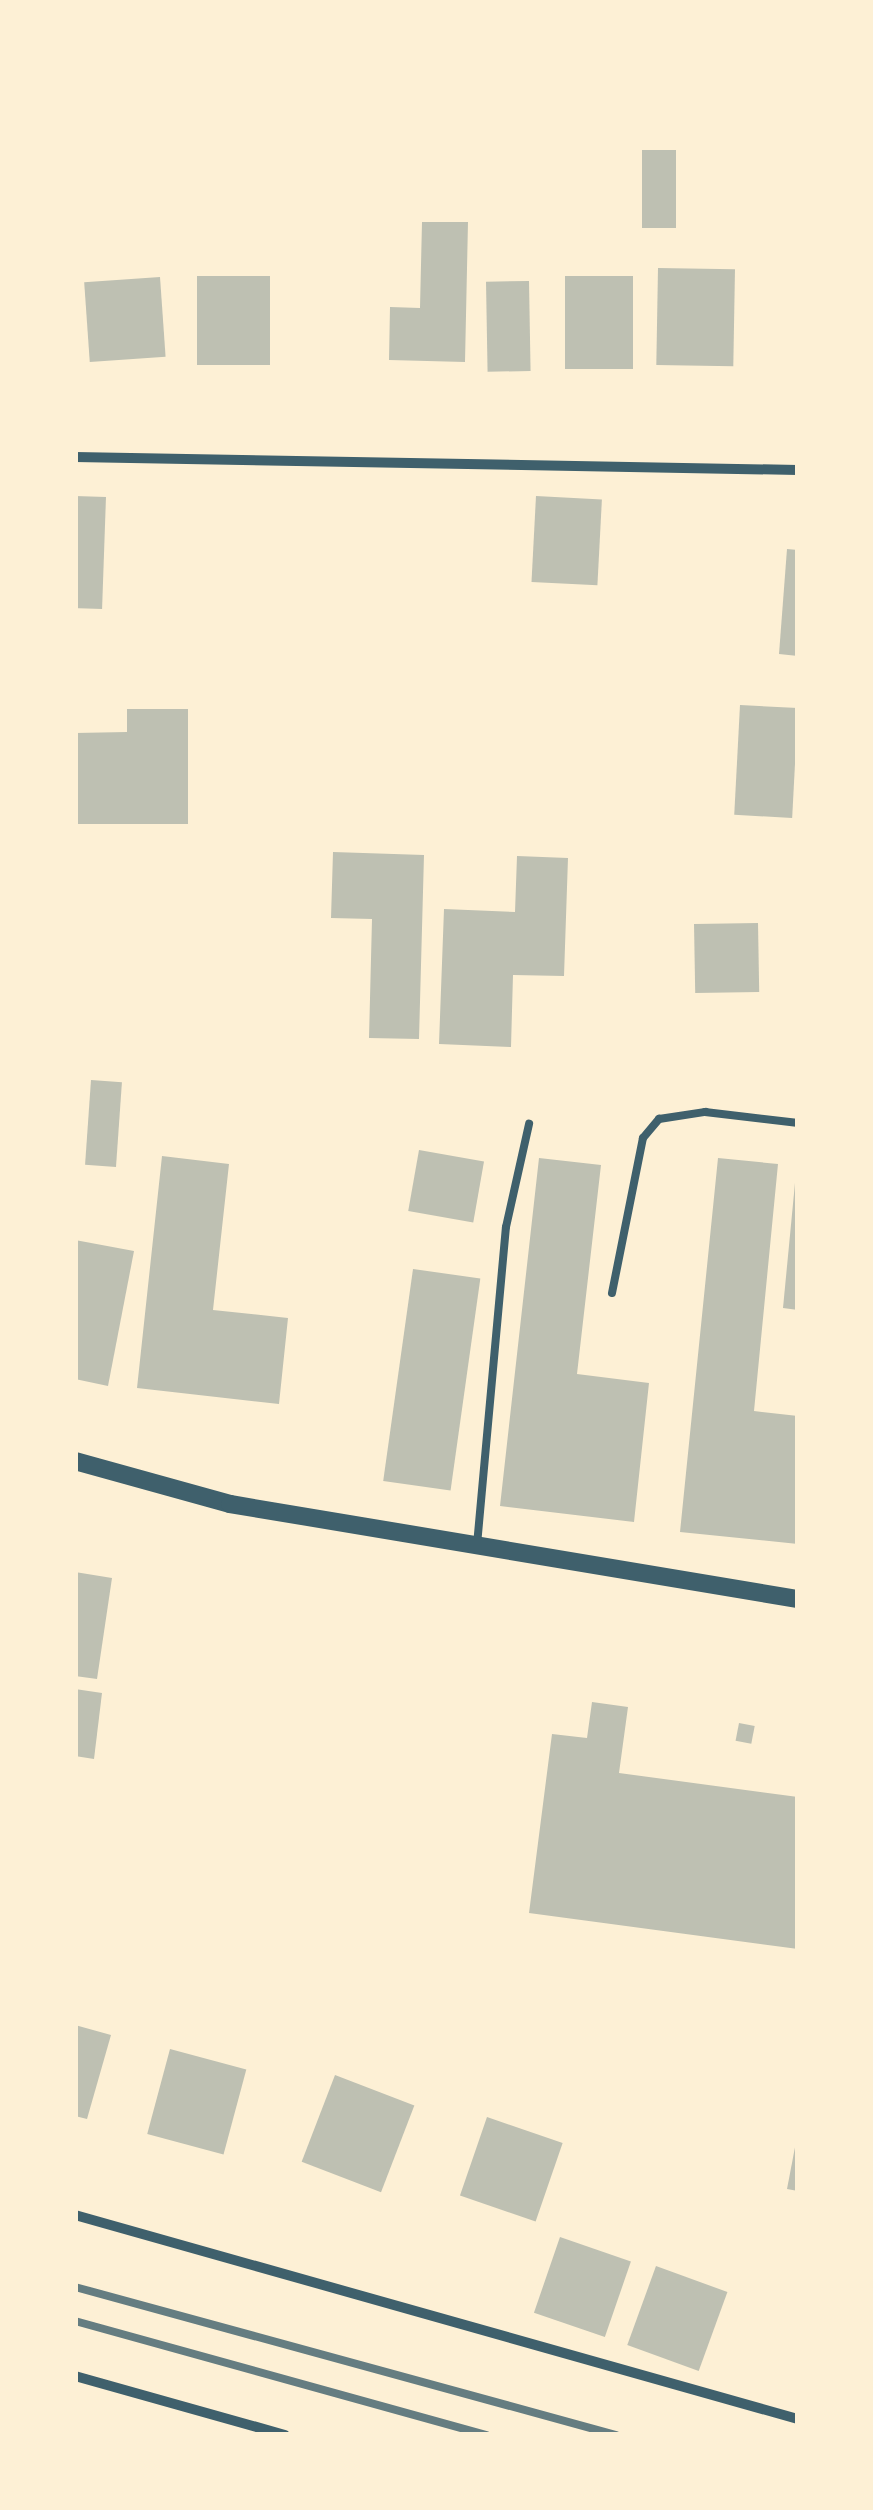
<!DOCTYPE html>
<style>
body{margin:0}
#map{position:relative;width:873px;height:2510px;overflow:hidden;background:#fdf0d5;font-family:"PT Serif",serif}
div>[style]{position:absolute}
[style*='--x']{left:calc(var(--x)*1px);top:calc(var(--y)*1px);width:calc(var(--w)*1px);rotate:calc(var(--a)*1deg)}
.building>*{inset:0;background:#bec0b2;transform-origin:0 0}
.service>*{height:8px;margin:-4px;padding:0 4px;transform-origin:4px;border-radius:4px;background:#3f606c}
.minor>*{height:10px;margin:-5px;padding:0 5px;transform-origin:5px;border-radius:5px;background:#3f606c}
.tertiary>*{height:18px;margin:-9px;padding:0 9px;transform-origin:9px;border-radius:9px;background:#3f606c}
.rail>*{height:8px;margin:-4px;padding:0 4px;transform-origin:4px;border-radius:4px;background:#657d81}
span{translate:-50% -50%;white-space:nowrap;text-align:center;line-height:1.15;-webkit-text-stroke:10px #fdf0d5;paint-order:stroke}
.frame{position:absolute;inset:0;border:78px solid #fdf0d5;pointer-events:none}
</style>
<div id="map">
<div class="building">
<i style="left:642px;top:150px;width:34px;height:78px"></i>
<i style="clip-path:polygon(422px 222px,468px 222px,465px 362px,389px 360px,390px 307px,420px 308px)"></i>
<i style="left:658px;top:268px;width:77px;height:97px;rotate:1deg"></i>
<i style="left:197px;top:276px;width:73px;height:89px"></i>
<i style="left:565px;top:276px;width:68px;height:93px"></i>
<i style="left:160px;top:277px;width:80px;height:76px;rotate:86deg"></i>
<i style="left:529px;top:281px;width:90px;height:43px;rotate:89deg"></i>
<i style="left:75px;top:496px;width:31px;height:112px;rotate:2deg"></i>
<i style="left:536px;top:496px;width:66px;height:86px;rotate:3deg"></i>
<i style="clip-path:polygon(787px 549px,798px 550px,798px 656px,779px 654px)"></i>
<i style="left:740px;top:705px;width:58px;height:110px;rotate:3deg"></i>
<i style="clip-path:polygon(127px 709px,188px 709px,188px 824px,75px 824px,75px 733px,127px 732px)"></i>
<i style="clip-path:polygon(333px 852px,424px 855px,419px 1039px,369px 1038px,372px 919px,331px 918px)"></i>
<i style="clip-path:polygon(517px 856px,568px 858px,564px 976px,513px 975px,511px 1047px,439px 1044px,444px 909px,515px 912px)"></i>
<i style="left:758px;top:923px;width:69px;height:64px;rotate:89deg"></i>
<i style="left:91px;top:1080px;width:31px;height:85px;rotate:4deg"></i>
<i style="left:419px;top:1150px;width:66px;height:62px;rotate:10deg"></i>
<i style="clip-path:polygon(162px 1156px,229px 1164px,213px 1310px,288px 1318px,279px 1404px,137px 1388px)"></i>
<i style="clip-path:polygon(539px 1158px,601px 1165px,577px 1374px,649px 1383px,634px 1522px,500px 1506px)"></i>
<i style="clip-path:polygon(718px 1158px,778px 1164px,754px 1411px,798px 1416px,798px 1544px,680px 1532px)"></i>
<i style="clip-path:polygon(795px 1183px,798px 1184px,798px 1310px,783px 1308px)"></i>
<i style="clip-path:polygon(75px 1240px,134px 1251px,108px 1386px,75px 1379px)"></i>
<i style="left:413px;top:1269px;width:68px;height:214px;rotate:8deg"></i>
<i style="clip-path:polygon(75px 1572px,112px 1578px,97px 1679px,75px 1676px)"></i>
<i style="clip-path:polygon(75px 1689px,102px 1693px,94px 1759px,75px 1756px)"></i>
<i style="clip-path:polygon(592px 1702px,628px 1707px,619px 1773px,798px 1797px,798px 1949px,529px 1913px,552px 1734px,587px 1738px)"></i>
<i style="left:739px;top:1723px;width:16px;height:18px;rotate:11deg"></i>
<i style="clip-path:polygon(75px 2025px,111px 2035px,87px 2119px,75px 2116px)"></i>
<i style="left:170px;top:2049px;width:79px;height:88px;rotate:15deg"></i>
<i style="left:335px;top:2075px;width:85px;height:93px;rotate:21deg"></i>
<i style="left:487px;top:2117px;width:80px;height:83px;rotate:19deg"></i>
<i style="clip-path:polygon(796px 2142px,798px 2143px,798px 2191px,787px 2189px)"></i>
<i style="left:560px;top:2237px;width:75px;height:80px;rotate:19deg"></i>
<i style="left:656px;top:2266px;width:76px;height:84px;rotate:20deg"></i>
</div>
<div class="service">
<i style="--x:612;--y:1293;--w:158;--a:-78.7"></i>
<i style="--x:643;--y:1138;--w:25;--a:-50"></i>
<i style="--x:659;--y:1119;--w:47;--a:-8.7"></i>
<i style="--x:705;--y:1112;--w:94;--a:6.7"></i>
<i style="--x:477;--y:1545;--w:319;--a:-84.8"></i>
<i style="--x:506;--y:1227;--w:106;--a:-77.4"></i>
</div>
<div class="minor">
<i style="--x:75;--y:457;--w:723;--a:1.03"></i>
<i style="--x:75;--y:2215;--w:751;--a:15.76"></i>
<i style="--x:75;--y:2376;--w:218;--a:15.7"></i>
</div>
<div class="tertiary">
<i style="--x:75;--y:1461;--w:161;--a:15.5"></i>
<i style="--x:230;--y:1504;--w:576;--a:9.5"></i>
</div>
<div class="rail">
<i style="--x:75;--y:2287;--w:561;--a:15.3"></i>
<i style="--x:75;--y:2321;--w:427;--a:15.5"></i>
</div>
<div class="frame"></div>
</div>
